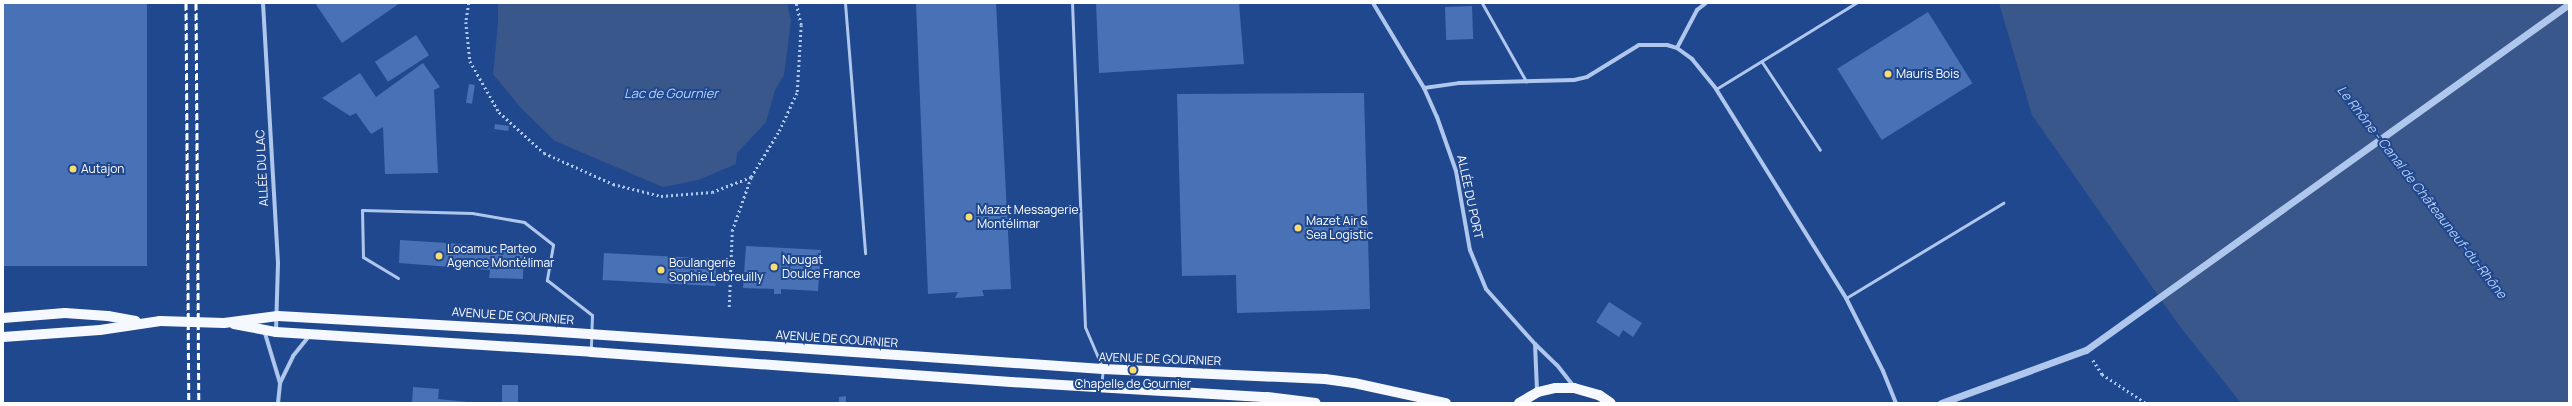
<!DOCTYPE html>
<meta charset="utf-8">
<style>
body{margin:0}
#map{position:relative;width:2572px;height:406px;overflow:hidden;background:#20488f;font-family:Manrope,sans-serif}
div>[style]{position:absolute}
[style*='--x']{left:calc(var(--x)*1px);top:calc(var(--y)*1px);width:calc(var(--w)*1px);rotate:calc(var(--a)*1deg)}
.water>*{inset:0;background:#3a578b}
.building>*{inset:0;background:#4971b6;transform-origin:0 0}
.path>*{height:2.5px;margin-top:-1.25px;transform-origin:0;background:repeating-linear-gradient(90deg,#afc7ed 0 2px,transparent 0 5px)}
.service>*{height:3px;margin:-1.5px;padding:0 1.5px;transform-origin:1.5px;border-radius:1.5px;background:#afc7ed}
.minor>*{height:4px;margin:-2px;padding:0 2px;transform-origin:2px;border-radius:2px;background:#afc7ed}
.tertiary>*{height:7px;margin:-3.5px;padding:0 3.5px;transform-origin:3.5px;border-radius:3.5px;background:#afc7ed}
.primary>*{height:10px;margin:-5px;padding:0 5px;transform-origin:5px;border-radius:5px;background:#f5f8ff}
.rail>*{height:3px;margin-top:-1.5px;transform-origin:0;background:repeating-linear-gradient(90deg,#fff 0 7px,transparent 0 10px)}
.primary-bridge>*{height:10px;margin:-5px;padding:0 5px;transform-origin:5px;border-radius:5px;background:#f5f8ff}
.dots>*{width:11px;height:11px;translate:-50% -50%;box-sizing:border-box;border:2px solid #20488f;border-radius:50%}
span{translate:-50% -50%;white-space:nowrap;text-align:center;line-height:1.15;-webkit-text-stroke:4px #20488f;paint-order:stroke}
.poi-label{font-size:12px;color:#fff}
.left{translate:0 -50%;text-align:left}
.street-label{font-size:12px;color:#fff}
.water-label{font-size:13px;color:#bbd1f4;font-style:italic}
.frame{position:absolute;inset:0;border:4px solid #fff;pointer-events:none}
</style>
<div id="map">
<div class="water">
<i style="clip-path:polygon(498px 3px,787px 3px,791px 21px,784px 75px,775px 90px,766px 122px,737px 153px,736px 164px,698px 180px,663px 187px,555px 141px,521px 108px,493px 74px,498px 24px)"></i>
<i style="clip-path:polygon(1999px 3px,2569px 3px,2569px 403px,2241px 403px,2178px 324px,2032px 115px)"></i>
</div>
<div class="building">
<i style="left:3px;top:3px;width:144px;height:263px"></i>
<i style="clip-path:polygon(315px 3px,400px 3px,342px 43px)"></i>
<i style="clip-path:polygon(916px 3px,996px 3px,1011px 289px,982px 290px,984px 296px,955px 298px,958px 292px,928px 294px)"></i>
<i style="clip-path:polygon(1096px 3px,1239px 3px,1244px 64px,1099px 73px)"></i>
<i style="left:1472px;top:6px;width:33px;height:27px;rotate:88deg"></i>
<i style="left:1928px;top:12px;width:84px;height:107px;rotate:58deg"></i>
<i style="left:416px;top:35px;width:24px;height:49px;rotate:57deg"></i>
<i style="clip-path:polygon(423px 63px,440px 87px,434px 90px,438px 173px,385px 174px,383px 127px,371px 134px,356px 113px,350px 116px,322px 98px,360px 73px,376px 97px)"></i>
<i style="left:469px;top:84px;width:6px;height:19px;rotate:9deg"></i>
<i style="clip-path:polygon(1364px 93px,1370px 309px,1237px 313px,1236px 275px,1182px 276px,1177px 94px)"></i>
<i style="left:495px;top:124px;width:14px;height:5px;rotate:8deg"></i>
<i style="clip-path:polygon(400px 240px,524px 248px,523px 279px,489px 278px,490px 270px,399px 263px)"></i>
<i style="clip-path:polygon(746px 246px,821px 250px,818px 291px,781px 289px,781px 294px,774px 294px,774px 289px,743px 288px)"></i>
<i style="left:604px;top:253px;width:113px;height:27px;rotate:3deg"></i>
<i style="clip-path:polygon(1609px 302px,1642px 323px,1633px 337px,1623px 330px,1619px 337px,1596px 322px)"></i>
<i style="left:502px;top:385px;width:16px;height:18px"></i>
<i style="clip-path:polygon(413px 387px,439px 389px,438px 399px,478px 403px,412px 403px)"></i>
<i style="clip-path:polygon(846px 396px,846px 403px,839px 403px,839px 397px)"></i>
</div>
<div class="path">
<i style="--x:469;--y:3;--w:19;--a:99"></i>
<i style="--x:466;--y:22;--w:39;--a:84"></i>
<i style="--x:470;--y:61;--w:59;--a:60.4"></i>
<i style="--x:499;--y:112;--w:61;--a:42.3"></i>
<i style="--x:544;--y:153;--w:76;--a:24.2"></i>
<i style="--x:613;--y:184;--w:49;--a:14"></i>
<i style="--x:661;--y:196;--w:51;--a:-4.5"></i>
<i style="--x:712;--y:192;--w:42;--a:-21"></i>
<i style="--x:729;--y:307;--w:76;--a:-87.7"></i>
<i style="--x:732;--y:231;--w:57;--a:-70.6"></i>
<i style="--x:751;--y:177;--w:54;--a:-58.7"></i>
<i style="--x:779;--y:131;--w:43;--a:-65.2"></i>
<i style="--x:797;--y:92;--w:67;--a:-86.6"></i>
<i style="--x:801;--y:25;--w:23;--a:-103"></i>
<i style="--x:2093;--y:360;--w:17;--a:57"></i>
<i style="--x:2102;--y:374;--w:53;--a:33.4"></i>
</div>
<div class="service">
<i style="--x:845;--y:3;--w:251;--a:85.4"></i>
<i style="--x:1072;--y:3;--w:324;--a:87.7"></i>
<i style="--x:1085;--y:327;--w:46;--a:66.8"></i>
<i style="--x:1103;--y:369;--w:16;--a:97"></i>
<i style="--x:1482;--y:3;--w:90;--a:60.6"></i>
<i style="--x:1762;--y:62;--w:105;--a:56.6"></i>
<i style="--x:1716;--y:89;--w:164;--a:-31.6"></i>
<i style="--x:398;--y:278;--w:41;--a:-149"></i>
<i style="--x:363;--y:257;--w:47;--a:-91.2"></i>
<i style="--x:362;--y:210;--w:110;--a:1.6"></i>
<i style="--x:472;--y:213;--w:53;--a:9.8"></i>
<i style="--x:524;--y:222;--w:37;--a:38"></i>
<i style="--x:553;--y:245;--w:36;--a:100"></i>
<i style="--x:547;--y:280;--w:57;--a:37.9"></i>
<i style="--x:592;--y:315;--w:34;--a:92"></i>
<i style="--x:1846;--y:298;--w:184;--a:-31.2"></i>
</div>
<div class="minor">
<i style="--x:263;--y:3;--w:260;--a:86.7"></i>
<i style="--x:278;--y:263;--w:69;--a:91.7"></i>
<i style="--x:1373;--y:3;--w:99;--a:59"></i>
<i style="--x:1424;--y:88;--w:32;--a:66"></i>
<i style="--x:1437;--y:117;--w:57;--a:70.6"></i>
<i style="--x:1456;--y:171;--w:80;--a:80"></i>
<i style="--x:1470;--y:250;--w:42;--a:67.7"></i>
<i style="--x:1486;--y:289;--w:74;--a:48.3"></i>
<i style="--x:1677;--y:48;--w:43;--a:-62.2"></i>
<i style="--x:1697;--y:10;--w:11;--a:-38"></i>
<i style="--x:1424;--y:88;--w:35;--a:-8"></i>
<i style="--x:1459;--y:83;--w:115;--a:-1.5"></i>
<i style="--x:1574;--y:80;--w:13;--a:-13"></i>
<i style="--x:1587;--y:77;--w:61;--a:-31.6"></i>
<i style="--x:1639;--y:45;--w:28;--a:0"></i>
<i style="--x:1667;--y:45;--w:10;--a:17"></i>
<i style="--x:1677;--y:48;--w:19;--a:36"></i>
<i style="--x:1692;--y:59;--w:38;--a:51"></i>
<i style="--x:1716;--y:89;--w:246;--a:58.1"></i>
<i style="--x:1846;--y:298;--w:82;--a:63.1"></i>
<i style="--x:1883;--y:371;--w:35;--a:68"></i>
<i style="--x:264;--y:330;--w:55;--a:73.2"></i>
<i style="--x:1537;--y:391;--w:47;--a:-92.4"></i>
<i style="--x:1535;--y:344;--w:30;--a:44"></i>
<i style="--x:1557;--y:365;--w:28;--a:52"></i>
<i style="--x:278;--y:403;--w:20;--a:-84"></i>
<i style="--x:280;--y:383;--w:30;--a:-64"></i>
<i style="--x:293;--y:356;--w:26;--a:-51"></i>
</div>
<div class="tertiary">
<i style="--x:1941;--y:403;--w:154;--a:-20.1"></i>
<i style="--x:2086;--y:350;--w:594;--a:-35.62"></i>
</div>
<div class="primary">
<i style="--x:3;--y:318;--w:62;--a:-4.6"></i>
<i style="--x:65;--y:313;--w:43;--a:4"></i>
<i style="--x:108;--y:316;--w:28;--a:10"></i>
<i style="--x:224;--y:323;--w:54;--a:-7.4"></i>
<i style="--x:278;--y:316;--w:252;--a:3.2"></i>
<i style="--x:530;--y:330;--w:574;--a:3.89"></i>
<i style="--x:1103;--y:369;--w:222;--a:2.6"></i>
<i style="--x:1325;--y:379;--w:29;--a:8"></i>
<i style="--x:1354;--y:383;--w:94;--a:12.3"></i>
<i style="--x:234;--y:324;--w:43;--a:10.8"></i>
<i style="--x:276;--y:332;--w:316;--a:3.6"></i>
<i style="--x:591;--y:352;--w:421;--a:4.1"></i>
<i style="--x:1011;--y:382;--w:256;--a:3.4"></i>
<i style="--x:1267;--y:397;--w:49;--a:7"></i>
<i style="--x:3;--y:337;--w:97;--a:-4.1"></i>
<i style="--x:100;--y:330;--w:61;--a:-8.5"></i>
<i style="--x:1519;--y:403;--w:22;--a:-30"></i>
<i style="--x:1538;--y:392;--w:18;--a:-13"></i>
<i style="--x:1556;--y:388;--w:18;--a:0"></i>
<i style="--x:1574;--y:388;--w:26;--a:16"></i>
<i style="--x:1599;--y:395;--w:14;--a:34"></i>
</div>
<div class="rail">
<i style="--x:186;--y:3;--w:400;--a:89.6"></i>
<i style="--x:196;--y:3;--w:400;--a:89.6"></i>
</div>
<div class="primary-bridge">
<i style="--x:160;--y:321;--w:64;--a:1.8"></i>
</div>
<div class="dots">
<i style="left:1888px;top:74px;background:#fadc70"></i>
<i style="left:73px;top:169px;background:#fadc70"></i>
<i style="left:969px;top:217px;background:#fadc70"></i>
<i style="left:1298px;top:228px;background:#fadc70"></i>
<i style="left:439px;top:256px;background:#fadc70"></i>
<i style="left:774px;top:267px;background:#fadc70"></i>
<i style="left:661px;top:270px;background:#fadc70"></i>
<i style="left:1133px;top:370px;background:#fadc70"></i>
</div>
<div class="poi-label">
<span class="left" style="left:1896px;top:74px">Mauris Bois</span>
<span class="left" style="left:81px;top:169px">Autajon</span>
<span class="left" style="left:977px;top:217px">Mazet Messagerie<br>Montélimar</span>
<span class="left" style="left:1306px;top:228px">Mazet Air &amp;<br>Sea Logistic</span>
<span class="left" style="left:447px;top:256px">Locamuc Parteo<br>Agence Montélimar</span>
<span class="left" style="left:782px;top:267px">Nougat<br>Doulce France</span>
<span class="left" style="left:669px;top:270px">Boulangerie<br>Sophie Lebreuilly</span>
<span style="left:1133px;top:384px">Chapelle de Gournier</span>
</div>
<div class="street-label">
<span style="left:262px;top:168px;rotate:-93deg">ALLÉE DU LAC</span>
<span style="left:1470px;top:197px;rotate:78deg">ALLÉE DU PORT</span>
<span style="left:513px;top:316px;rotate:4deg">AVENUE DE GOURNIER</span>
<span style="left:837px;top:339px;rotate:4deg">AVENUE DE GOURNIER</span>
<span style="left:1160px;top:359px;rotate:2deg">AVENUE DE GOURNIER</span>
</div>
<div class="water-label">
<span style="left:671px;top:93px">Lac de Gournier</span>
<span style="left:2422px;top:192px;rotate:52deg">Le Rhône - Canal de Châteauneuf-du-Rhône</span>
</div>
<div class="frame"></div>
</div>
